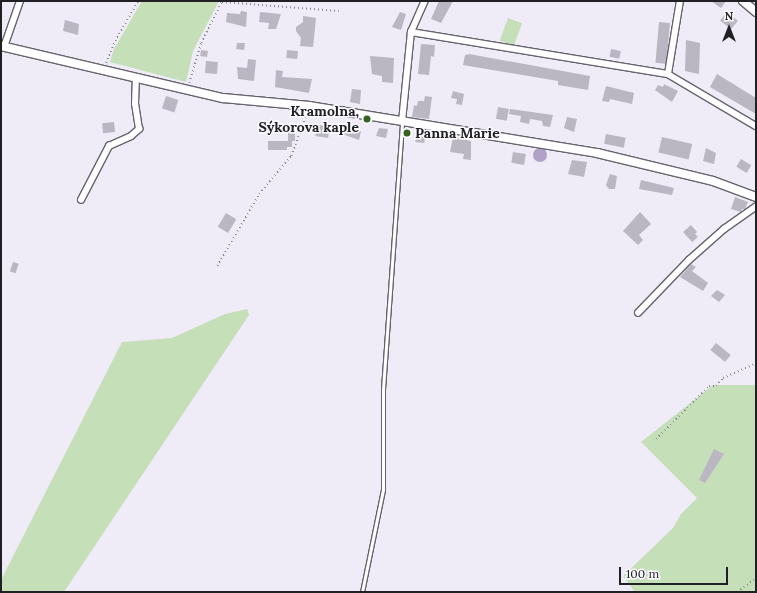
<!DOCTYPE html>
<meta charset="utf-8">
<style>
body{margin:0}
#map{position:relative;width:757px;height:593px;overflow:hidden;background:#efebf7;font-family:Lora,serif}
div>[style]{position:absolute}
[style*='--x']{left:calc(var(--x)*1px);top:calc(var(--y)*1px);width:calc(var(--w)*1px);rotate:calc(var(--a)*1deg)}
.green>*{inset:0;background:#c5dfb9;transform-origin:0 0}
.water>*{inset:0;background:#afa1c8}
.round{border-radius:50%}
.building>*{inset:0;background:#bab6c2;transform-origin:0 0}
.path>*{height:1.5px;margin-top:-0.75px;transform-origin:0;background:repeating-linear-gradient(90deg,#8a8890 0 1px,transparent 0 4px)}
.roads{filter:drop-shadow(1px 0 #66636d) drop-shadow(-1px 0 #66636d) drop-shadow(0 1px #66636d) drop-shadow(0 -1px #66636d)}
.lane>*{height:3px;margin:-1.5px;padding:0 1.5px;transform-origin:1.5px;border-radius:1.5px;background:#fff}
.street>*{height:5.5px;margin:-2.75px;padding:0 2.75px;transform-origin:2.75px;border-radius:2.75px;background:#fff}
.secondary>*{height:8px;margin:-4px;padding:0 4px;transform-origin:4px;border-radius:4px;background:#fff}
.dots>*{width:11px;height:11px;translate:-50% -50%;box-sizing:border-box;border:2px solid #fbfaff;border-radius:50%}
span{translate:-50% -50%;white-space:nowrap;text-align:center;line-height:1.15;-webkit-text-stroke:3px #fbfaff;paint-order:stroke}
.poi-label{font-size:14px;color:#212024;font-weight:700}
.right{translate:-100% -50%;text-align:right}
.left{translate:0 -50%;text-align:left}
.frame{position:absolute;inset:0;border:2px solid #212024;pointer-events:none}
.north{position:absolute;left:709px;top:8px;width:40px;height:40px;-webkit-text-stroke:3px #fbfaff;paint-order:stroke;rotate:0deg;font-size:11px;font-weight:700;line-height:16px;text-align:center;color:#212024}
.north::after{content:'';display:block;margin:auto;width:14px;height:18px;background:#212024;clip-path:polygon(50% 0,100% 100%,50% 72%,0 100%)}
.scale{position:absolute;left:619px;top:567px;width:109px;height:18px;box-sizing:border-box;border:2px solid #212024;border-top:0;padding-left:5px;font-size:12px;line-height:14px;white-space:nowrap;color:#212024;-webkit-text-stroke:3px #fbfaff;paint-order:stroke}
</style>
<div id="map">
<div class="green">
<i style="clip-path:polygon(142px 1px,219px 1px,193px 51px,186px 82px,110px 62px,114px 49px)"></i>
<i style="left:508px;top:18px;width:15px;height:24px;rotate:20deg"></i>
<i style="clip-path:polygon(247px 309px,249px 315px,64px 592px,1px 592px,1px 580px,122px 342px,172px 338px,225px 314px)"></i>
<i style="clip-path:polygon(713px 385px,756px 385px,756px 592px,635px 592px,623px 576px,673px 528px,681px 514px,697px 498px,641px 442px)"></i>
</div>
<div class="water">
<i class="round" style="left:533px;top:148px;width:14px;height:14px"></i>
</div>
<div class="building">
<i style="clip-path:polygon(439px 1px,453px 1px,441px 23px,431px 19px)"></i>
<i style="clip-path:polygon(711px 1px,726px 1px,721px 8px)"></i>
<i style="clip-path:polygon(241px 11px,247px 12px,246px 27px,226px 22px,227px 13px,240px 14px)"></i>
<i style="clip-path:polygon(260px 12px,281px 14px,276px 29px,268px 29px,269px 23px,259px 22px)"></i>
<i style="clip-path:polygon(400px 12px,406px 14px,401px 30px,392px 27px)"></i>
<i style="left:727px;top:12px;width:14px;height:11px;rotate:39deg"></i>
<i style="clip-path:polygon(303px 16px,316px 18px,313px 47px,300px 46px,301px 38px,296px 31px,296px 27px,303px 22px)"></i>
<i style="clip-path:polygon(65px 20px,79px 24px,78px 35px,63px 31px)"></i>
<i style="left:659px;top:22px;width:11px;height:41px;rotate:5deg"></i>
<i style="clip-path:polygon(686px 40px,700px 43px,699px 74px,685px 71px)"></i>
<i style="clip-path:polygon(237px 43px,245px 43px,244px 50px,236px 49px)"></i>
<i style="clip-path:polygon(421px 44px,435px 45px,434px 57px,431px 56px,429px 75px,418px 74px)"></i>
<i style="left:611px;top:49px;width:10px;height:8px;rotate:11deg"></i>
<i style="left:201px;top:50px;width:7px;height:6px;rotate:8deg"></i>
<i style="left:287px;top:50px;width:11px;height:8px;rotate:5deg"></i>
<i style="clip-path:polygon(469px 54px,590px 76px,588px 90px,558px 85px,558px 81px,463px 65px,465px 55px)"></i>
<i style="clip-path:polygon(370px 56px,394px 58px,393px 83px,382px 82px,382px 76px,372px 74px)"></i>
<i style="clip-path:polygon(248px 59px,256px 60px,254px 81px,238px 79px,237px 67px,247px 68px)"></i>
<i style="left:206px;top:61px;width:12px;height:12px;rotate:5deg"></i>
<i style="clip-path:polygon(276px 70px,283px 71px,282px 77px,312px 79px,309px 93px,275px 87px)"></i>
<i style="clip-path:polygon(717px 74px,756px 98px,756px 114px,710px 87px)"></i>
<i style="clip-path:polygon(664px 84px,678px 91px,672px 102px,655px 90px,658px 85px,663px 87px)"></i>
<i style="clip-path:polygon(606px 86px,634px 93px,632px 104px,610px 99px,609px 102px,602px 101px)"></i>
<i style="clip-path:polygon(352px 89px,361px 90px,360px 104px,350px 102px)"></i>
<i style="clip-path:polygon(453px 91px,464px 94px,462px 105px,456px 104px,457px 99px,451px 98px)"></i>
<i style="left:166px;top:96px;width:13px;height:13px;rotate:18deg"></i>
<i style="clip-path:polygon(425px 96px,432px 97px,429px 119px,412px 117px,414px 105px,417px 106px,418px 101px,424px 101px)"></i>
<i style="left:498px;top:107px;width:11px;height:12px;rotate:10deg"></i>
<i style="clip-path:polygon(510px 109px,553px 115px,550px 127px,543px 126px,542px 121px,530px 119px,529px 124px,520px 122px,521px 116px,509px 114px)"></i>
<i style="clip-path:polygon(567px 117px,577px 119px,574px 132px,564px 128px)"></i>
<i style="left:114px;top:122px;width:10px;height:12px;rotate:84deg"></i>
<i style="clip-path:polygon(319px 125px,330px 127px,328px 138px,315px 136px)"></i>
<i style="clip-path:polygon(288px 128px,295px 128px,295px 141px,292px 141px,292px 147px,287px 147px,287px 150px,268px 150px,268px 141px,288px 141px)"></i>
<i style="clip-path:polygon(379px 128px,388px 129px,386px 138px,376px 136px)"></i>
<i style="clip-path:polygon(352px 130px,361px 131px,359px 140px,342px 134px)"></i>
<i style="left:606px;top:134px;width:20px;height:10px;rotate:11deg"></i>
<i style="left:416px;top:136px;width:9px;height:6px;rotate:6deg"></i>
<i style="clip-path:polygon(453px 137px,471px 141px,471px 160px,463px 159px,464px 154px,450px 152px)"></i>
<i style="left:662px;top:137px;width:31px;height:16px;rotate:13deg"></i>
<i style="clip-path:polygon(706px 148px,716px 153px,714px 164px,703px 161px)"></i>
<i style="left:513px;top:152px;width:13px;height:11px;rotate:9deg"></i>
<i style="left:741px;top:159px;width:12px;height:9px;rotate:31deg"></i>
<i style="clip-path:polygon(572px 160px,587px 162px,584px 177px,568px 174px)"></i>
<i style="clip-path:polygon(610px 174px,617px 176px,615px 189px,609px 189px,606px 185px)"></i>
<i style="clip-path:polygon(641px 180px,674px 188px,672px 195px,639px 189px)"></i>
<i style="clip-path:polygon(735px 197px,748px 202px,745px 209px,742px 209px,741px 212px,731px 209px)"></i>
<i style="clip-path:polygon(640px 212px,651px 224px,639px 235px,643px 240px,638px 245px,623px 231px)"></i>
<i style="left:226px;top:213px;width:12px;height:16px;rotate:31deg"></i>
<i style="clip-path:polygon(691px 225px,697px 232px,695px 234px,698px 237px,692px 242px,683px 232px)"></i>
<i style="left:13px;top:262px;width:6px;height:10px;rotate:18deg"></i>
<i style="clip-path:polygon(691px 264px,696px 267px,692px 271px,708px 283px,703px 291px,680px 277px)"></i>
<i style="clip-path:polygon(717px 290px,725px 295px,719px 302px,711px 296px)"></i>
<i style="left:716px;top:343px;width:19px;height:9px;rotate:39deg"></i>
<i style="clip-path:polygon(714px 449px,724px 454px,705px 483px,699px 480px)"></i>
</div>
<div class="path">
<i style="--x:222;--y:2;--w:117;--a:4.4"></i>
<i style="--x:106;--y:63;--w:24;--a:-68"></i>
<i style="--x:115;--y:41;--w:46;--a:-60.1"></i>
<i style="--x:189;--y:83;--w:42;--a:-73.3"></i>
<i style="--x:201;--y:43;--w:47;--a:-63.4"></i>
<i style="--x:217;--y:266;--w:83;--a:-59.7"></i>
<i style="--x:259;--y:194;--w:50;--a:-49.9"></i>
<i style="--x:291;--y:156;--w:46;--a:-69.6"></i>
<i style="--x:656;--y:439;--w:75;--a:-45"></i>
<i style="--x:709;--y:386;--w:7;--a:0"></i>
<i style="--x:716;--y:386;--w:11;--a:-49"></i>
<i style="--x:723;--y:378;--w:36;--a:-24"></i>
<i style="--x:737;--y:592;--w:24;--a:-36"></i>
</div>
<div class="roads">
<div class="lane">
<i style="--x:362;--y:592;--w:104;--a:-78.4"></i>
<i style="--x:383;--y:490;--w:101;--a:-90"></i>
<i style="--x:383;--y:389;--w:268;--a:-85.9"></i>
</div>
<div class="street">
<i style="--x:411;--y:32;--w:260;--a:9.3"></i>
<i style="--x:668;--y:74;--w:102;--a:30.6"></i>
<i style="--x:4;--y:47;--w:49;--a:-70.8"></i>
<i style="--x:668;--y:74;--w:74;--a:-80.7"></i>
<i style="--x:402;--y:122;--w:90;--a:-84.3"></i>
<i style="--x:411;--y:32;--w:34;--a:-66"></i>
<i style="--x:81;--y:200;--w:61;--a:-62.6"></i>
<i style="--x:109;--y:146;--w:24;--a:-24"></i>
<i style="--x:131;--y:136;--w:11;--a:-41"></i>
<i style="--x:139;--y:129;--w:25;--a:-99"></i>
<i style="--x:135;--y:104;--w:26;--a:-88"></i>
<i style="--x:638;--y:313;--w:74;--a:-46.1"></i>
<i style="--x:689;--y:260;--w:47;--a:-41.5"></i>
<i style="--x:724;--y:229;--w:39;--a:-35"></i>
</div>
<div class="secondary">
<i style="--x:743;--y:1;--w:17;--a:40"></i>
<i style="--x:1;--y:46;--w:228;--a:13.2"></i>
<i style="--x:223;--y:98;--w:87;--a:5.3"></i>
<i style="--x:310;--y:106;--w:291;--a:9.3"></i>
<i style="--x:597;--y:153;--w:119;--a:13.6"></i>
<i style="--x:713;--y:181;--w:46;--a:20.4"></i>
</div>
</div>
<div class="dots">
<i style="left:367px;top:119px;background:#38621f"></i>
<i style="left:407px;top:133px;background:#38621f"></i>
</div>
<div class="poi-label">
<span class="right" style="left:359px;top:119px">Kramolna,<br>Sýkorova kaple</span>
<span class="left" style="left:415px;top:133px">Panna Marie</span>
</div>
<div class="frame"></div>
<div class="north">N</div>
<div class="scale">100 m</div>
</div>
